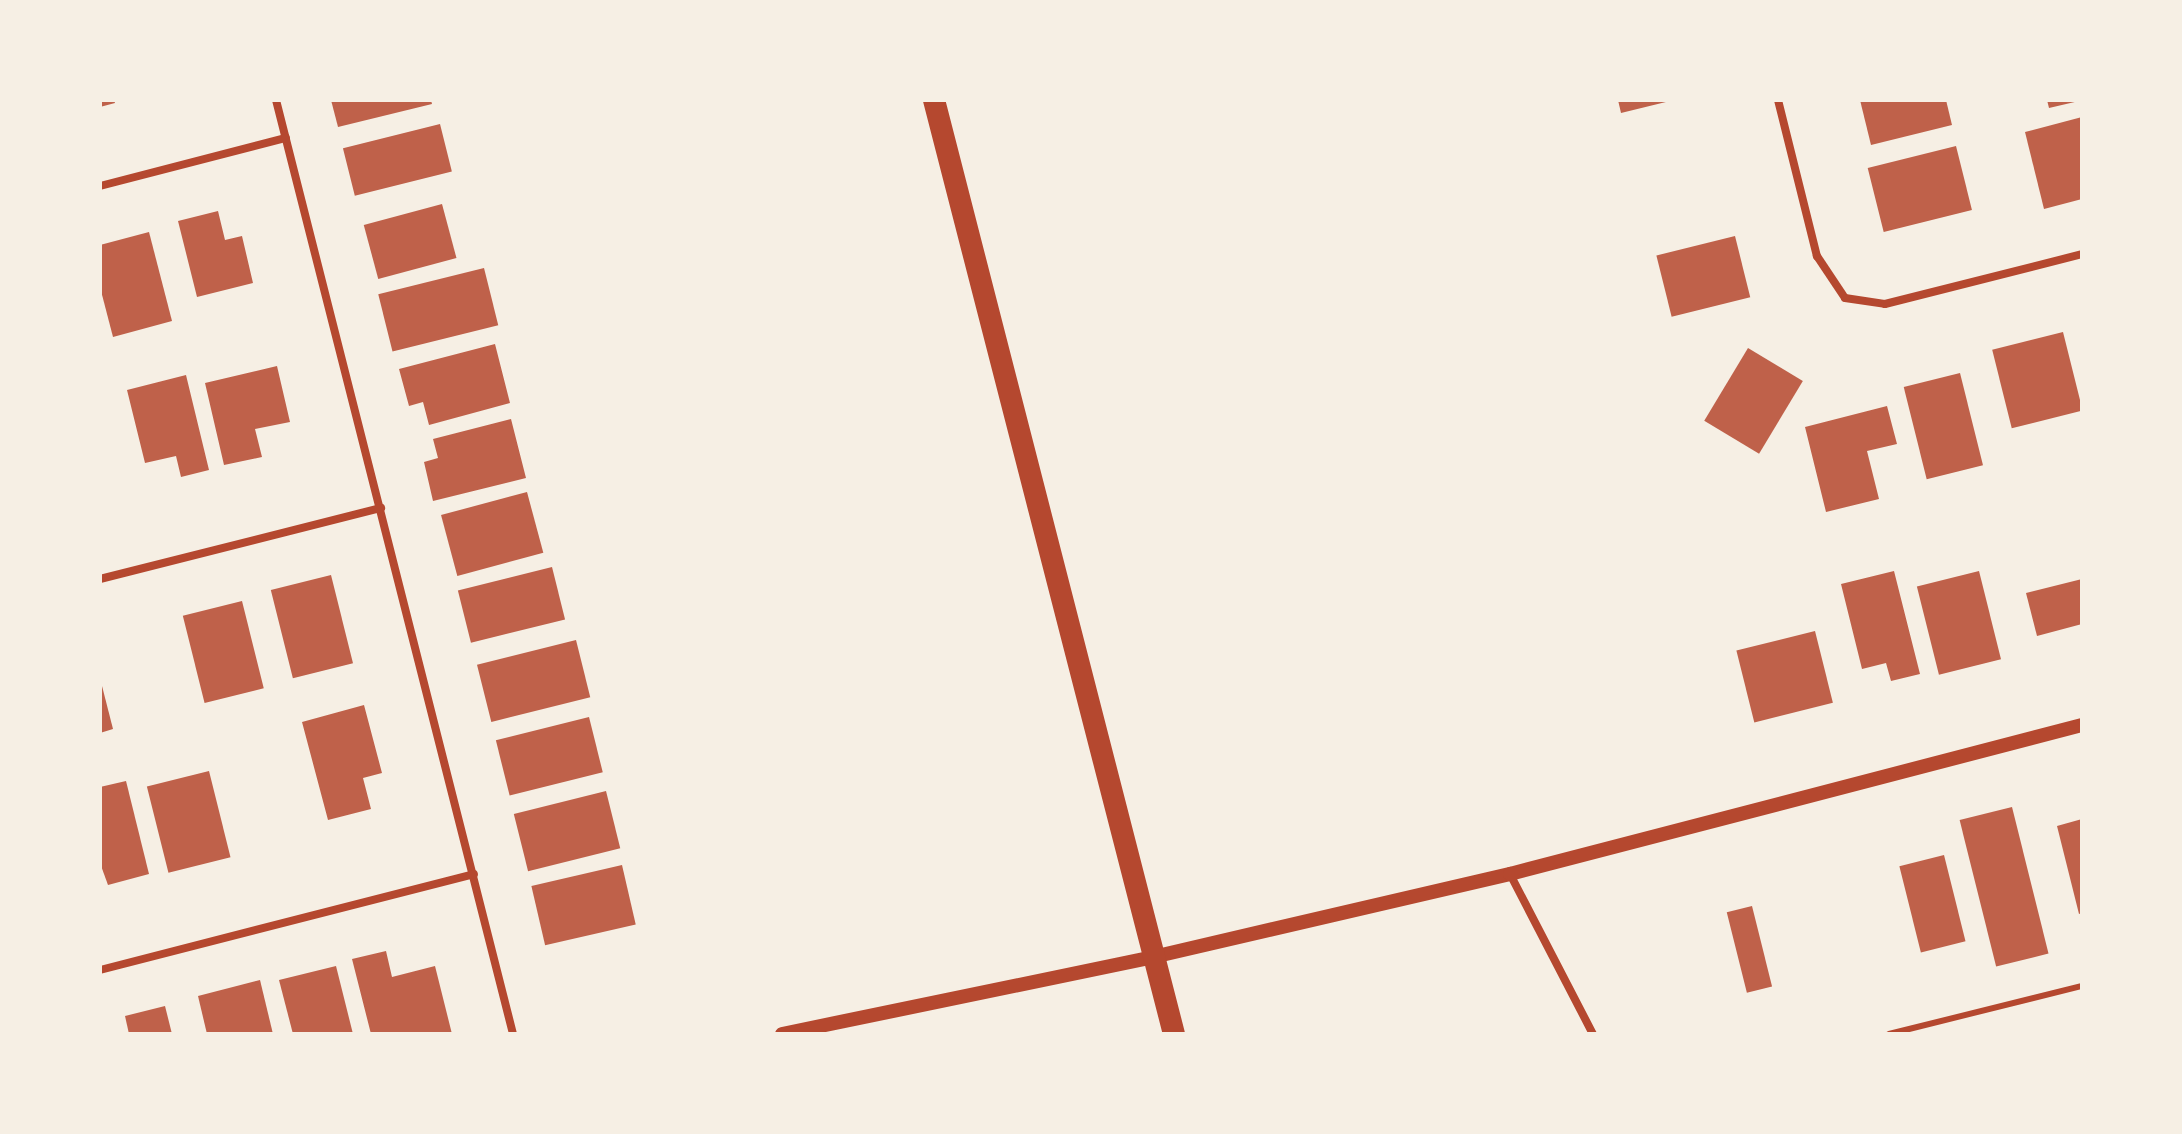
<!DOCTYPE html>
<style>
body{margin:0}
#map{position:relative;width:2182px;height:1134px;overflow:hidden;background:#f6efe4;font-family:Spectral,serif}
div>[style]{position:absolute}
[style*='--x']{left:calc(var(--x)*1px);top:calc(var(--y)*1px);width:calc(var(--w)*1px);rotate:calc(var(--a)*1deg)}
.building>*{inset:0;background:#bf614a;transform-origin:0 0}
.service>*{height:6px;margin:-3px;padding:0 3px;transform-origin:3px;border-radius:3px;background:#b5482f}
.minor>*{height:8px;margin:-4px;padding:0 4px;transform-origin:4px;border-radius:4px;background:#b5482f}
.tertiary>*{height:14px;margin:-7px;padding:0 7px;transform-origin:7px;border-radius:7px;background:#b5482f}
.trunk>*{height:22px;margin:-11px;padding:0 11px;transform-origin:11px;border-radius:11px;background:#b5482f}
span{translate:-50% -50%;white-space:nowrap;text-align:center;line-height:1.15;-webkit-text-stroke:7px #f6efe4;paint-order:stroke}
.frame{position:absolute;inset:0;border:102px solid #f6efe4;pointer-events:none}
</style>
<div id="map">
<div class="building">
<i style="clip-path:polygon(100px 100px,114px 100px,115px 103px,100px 107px)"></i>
<i style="clip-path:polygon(331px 100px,431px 100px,432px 104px,338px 127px)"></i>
<i style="clip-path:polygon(1618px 100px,1669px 100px,1670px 101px,1621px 113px)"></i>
<i style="clip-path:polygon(1860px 100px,1946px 100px,1952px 125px,1871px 145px)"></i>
<i style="clip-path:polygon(2047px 100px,2079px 100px,2079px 101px,2049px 108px)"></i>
<i style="clip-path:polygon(2082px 117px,2082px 199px,2044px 209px,2025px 132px)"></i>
<i style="left:440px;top:124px;width:49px;height:100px;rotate:76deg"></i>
<i style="left:1956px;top:146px;width:66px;height:91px;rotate:76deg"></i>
<i style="left:442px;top:204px;width:56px;height:81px;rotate:75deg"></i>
<i style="clip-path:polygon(218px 211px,225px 240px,242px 236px,253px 283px,197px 297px,178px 221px)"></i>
<i style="clip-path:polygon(149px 232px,172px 321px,113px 337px,100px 287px,100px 245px)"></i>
<i style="left:1735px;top:236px;width:63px;height:81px;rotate:76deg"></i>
<i style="left:484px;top:268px;width:59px;height:109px;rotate:76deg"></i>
<i style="left:2063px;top:332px;width:81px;height:73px;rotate:76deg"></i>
<i style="clip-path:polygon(495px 344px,510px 403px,429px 425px,423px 402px,409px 406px,399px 369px)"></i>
<i style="left:1748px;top:348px;width:64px;height:85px;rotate:31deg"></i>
<i style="clip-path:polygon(277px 366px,290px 422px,255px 429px,262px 457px,224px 465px,205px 383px)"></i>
<i style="left:1960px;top:373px;width:95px;height:58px;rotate:76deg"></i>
<i style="clip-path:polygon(186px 375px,209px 470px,181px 477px,176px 456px,145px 463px,127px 390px)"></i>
<i style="clip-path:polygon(1887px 406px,1897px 444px,1867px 451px,1879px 499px,1826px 512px,1805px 427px)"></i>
<i style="clip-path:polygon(511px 419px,526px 478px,433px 501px,424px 462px,438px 458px,433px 439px)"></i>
<i style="left:527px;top:492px;width:63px;height:89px;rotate:75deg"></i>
<i style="left:552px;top:567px;width:54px;height:97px;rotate:76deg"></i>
<i style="clip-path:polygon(1894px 571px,1920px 674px,1891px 681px,1886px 663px,1862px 669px,1841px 584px)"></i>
<i style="left:1979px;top:571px;width:91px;height:64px;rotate:76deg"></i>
<i style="left:331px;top:575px;width:91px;height:62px;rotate:76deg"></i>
<i style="clip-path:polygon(2082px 579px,2082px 624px,2037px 636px,2026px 593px)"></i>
<i style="left:242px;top:601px;width:90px;height:61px;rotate:76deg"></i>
<i style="left:1815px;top:631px;width:74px;height:81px;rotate:76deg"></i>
<i style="left:576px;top:640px;width:59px;height:102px;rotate:76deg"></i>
<i style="clip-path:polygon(101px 682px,113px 729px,100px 733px,100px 683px)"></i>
<i style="clip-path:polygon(364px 705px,382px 773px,363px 778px,371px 809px,328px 820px,302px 722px)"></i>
<i style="left:589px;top:717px;width:57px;height:96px;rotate:76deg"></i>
<i style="left:209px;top:771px;width:89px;height:64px;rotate:76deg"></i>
<i style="clip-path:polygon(126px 781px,149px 874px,108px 885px,100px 863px,100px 787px)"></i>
<i style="left:606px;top:791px;width:59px;height:95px;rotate:76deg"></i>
<i style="left:2012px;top:807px;width:151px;height:54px;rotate:76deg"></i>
<i style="clip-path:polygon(2082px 819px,2082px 913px,2079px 914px,2057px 826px)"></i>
<i style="left:1944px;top:855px;width:89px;height:46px;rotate:76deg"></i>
<i style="left:622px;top:865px;width:61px;height:93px;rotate:77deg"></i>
<i style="left:1752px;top:906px;width:83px;height:26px;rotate:76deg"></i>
<i style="clip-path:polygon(386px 951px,392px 977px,435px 966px,452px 1034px,371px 1034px,352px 959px)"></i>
<i style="clip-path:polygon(336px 966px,353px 1034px,293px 1034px,279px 980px)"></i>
<i style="clip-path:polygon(260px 980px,273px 1034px,207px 1034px,198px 996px)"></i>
<i style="clip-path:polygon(165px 1006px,172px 1034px,129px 1034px,125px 1016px)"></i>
</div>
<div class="service">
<i style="--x:1889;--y:1034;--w:199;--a:-14"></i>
</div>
<div class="minor">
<i style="--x:276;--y:100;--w:964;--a:75.76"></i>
<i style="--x:1778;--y:100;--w:161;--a:76"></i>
<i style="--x:1817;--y:256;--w:50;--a:56.3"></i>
<i style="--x:1845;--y:298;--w:40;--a:8.5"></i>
<i style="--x:1885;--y:304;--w:203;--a:-14.2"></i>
<i style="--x:100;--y:186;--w:192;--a:-14.5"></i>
<i style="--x:100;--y:579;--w:290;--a:-14.2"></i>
<i style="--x:1510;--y:874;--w:180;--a:62.6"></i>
<i style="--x:100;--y:970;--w:386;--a:-14.4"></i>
</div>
<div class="tertiary">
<i style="--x:782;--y:1034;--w:379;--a:-11.7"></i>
<i style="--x:1153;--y:957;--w:367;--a:-13.1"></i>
<i style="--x:1510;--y:874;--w:591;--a:-14.6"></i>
</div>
<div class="trunk">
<i style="--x:934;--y:100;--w:964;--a:75.59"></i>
</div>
<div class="frame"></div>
</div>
